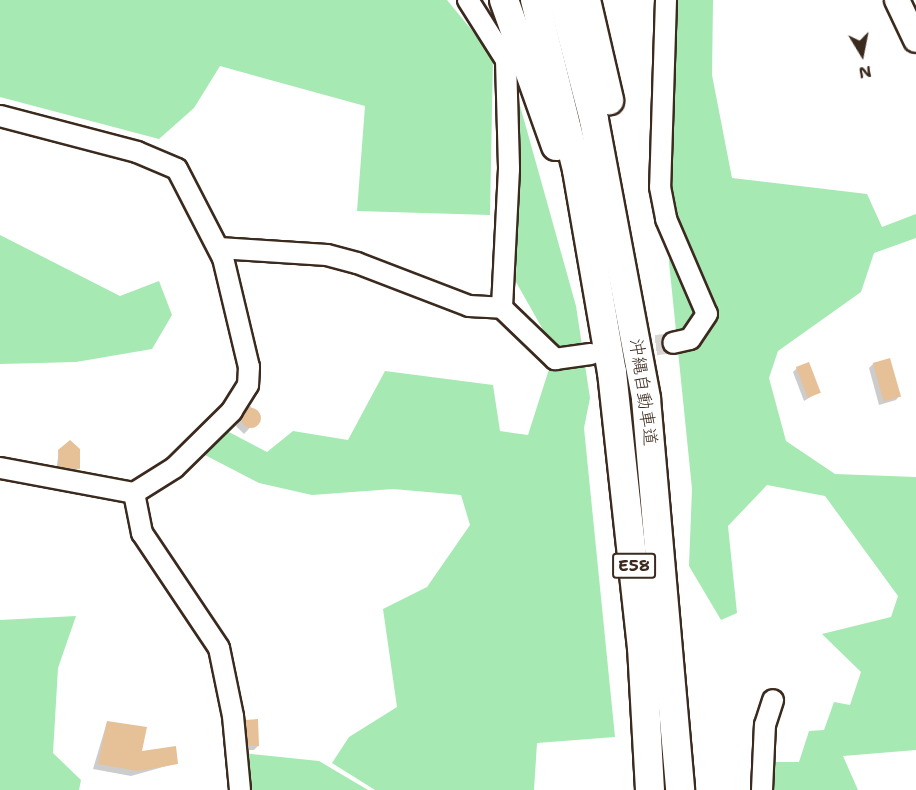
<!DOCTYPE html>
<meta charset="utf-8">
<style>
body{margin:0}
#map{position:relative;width:916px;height:790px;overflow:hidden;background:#fff;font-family:"Shantell Sans","Klee One",sans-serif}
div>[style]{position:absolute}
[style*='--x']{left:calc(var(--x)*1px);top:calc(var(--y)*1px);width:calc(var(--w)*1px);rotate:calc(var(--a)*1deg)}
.green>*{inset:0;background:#a6e9b3}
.shadow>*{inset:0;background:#0003}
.building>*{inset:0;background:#e6c097;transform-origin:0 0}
.round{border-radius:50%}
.minor-tunnel>*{height:20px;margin-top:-10px;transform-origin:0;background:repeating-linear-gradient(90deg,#d8d4d2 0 20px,transparent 0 30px)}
.roads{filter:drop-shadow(2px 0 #3b2a1e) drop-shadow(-2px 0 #3b2a1e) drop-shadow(0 2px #3b2a1e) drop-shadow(0 -2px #3b2a1e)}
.minor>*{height:20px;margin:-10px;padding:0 10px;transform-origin:10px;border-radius:10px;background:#fff}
.major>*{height:24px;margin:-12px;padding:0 12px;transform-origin:12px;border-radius:12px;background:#fff}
.highway>*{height:28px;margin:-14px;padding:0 14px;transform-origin:14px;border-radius:14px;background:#fff}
span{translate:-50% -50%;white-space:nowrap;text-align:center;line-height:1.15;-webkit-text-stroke:6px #fff;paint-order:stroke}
.shield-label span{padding:2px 4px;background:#fff;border:2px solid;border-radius:4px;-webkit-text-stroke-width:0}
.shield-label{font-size:16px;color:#3b2a1e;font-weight:700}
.street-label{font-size:18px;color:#3b2a1e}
.north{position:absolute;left:832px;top:24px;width:60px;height:60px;-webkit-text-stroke:4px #fff;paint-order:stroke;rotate:170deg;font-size:16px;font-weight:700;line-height:24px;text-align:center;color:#3b2a1e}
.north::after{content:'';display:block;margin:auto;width:21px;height:27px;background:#3b2a1e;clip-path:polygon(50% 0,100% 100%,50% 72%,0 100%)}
</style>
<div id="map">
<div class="green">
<i style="clip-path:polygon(0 0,447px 0,493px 56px,490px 215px,357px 211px,365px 106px,220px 66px,194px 108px,159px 139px,0 97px)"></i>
<i style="clip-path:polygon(676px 0,713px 0,712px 75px,732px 178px,867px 194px,882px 227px,916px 214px,916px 238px,874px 253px,861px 292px,778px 351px,769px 378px,786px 441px,835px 474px,916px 477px,916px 750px,843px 756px,858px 790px,769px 790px,770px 762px,799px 762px,809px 731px,824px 730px,834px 702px,850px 705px,861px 672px,822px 634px,891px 617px,898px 596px,825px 496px,767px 485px,728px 526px,737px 613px,721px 620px,689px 566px,692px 489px,669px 262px)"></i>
<i style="clip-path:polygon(519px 102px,576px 306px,590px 398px,584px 428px,615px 737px,537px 743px,534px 790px,375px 790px,332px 763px,349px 737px,397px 707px,383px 609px,427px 587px,470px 525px,461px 495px,393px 489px,312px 495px,259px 483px,203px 454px,227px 431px,267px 452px,293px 431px,348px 440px,385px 371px,493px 385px,500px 431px,528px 435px,550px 366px,542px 328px,516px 282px)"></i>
<i style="clip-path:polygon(0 235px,120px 296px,159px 281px,172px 315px,152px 349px,76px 362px,0 364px)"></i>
<i style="clip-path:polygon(76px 616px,58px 668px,53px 753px,81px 780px,79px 790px,0 790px,0 620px)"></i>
<i style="clip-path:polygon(242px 753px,319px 761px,368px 790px,246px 790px)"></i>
</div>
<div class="shadow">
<i style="clip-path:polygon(873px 364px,900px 395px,896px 400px,879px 405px,869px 368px)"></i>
<i style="clip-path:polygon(797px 368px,819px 392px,804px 401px,793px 372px)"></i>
<i style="clip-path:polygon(250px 406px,261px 416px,244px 434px,236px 426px)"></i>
<i style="clip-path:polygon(59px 451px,78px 469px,74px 473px,56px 471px)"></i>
<i style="clip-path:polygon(107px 722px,140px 753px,177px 763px,131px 776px,93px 769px)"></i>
<i style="clip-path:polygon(246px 722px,258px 746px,254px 750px,244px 750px)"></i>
</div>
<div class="building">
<i style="left:890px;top:358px;width:40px;height:18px;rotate:74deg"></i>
<i style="left:809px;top:362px;width:33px;height:14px;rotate:69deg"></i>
<i class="round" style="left:241px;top:408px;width:20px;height:20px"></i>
<i style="clip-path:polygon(70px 440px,80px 449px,80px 469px,59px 467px,58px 450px)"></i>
<i style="clip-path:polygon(258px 719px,259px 746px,248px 746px,245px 720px)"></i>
<i style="clip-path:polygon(107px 721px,147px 727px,142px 751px,176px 746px,178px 764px,138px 771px,98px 764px)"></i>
</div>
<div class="minor-tunnel">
<i style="--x:626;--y:349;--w:47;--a:-7.3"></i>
</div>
<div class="roads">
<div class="minor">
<i style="--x:468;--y:0;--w:71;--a:57.7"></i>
<i style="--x:506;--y:60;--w:109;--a:88.4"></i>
<i style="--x:509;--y:169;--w:139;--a:92.9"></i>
<i style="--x:666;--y:0;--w:187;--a:91.8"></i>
<i style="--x:660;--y:187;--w:33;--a:79"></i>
<i style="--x:666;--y:219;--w:103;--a:66.7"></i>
<i style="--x:707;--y:314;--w:30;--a:124"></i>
<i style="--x:690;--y:339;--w:17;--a:167"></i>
<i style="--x:0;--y:116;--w:142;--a:14.7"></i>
<i style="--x:137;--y:152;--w:43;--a:23"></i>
<i style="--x:177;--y:169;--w:100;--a:62.7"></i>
<i style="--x:223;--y:258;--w:112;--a:76.6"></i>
<i style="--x:249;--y:367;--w:18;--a:93"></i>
<i style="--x:248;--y:385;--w:31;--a:122"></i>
<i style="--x:232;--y:411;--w:81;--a:135.5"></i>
<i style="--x:174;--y:468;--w:47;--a:148"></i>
<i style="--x:134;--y:493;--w:136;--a:-169.4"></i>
<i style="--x:219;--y:248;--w:108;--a:3.7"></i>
<i style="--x:327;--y:255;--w:31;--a:15"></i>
<i style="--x:357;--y:263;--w:120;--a:21"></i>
<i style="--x:469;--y:306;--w:33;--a:3"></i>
<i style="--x:502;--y:308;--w:74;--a:43.9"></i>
<i style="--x:555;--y:359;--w:36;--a:-8"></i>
<i style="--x:134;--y:493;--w:41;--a:78.7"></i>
<i style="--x:142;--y:533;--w:138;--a:56.2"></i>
<i style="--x:219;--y:648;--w:69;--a:78.4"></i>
<i style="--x:233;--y:716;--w:74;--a:84.6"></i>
<i style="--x:762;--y:790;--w:65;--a:-87.4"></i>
<i style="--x:765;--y:725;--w:26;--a:-72"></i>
</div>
<div class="major">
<i style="--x:897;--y:0;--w:44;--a:64.6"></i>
</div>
<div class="highway">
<i style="--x:504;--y:0;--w:155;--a:70.4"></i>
<i style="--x:535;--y:0;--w:175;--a:76.1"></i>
<i style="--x:577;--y:170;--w:205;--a:80.2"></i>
<i style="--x:612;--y:372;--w:277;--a:83.8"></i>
<i style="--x:642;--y:647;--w:143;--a:86.8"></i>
<i style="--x:563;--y:0;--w:124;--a:75.5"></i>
<i style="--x:594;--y:120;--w:284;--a:79.4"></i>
<i style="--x:646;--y:399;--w:392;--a:85"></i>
<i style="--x:586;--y:0;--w:103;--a:77"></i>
</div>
</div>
<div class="shield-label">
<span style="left:634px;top:566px">E58</span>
</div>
<div class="street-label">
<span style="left:643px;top:392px;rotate:82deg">沖縄自動車道</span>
</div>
<div class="north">N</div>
</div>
